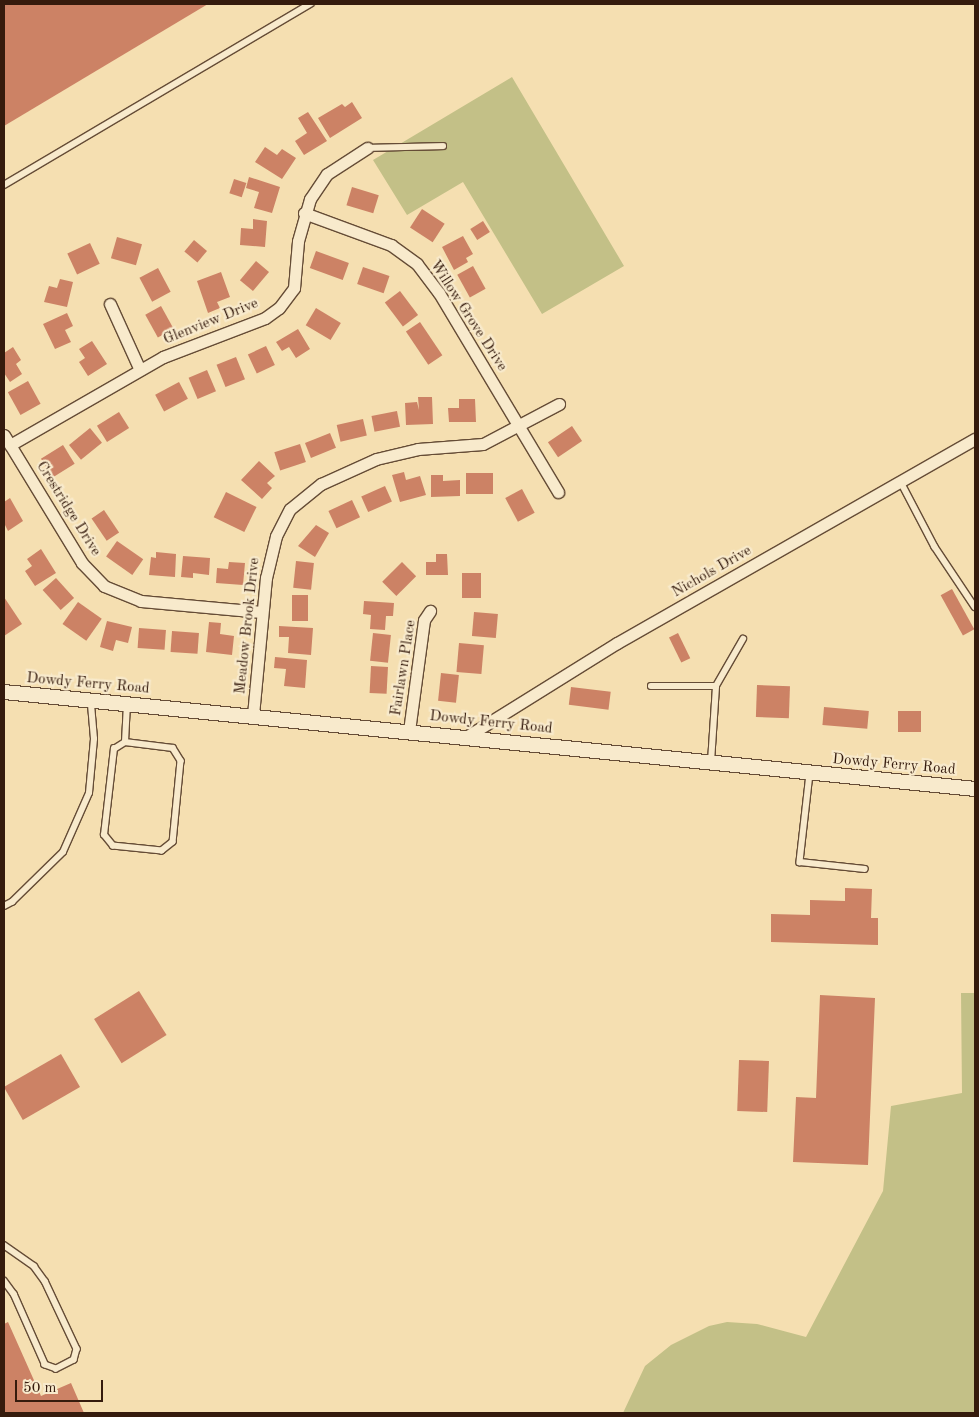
<!DOCTYPE html>
<style>
body{margin:0}
#map{position:relative;width:979px;height:1417px;overflow:hidden;background:#f5dfb1;font-family:"Old Standard TT",serif}
div>[style]{position:absolute}
[style*='--x']{left:calc(var(--x)*1px);top:calc(var(--y)*1px);width:calc(var(--w)*1px);rotate:calc(var(--a)*1deg)}
.green>*{inset:0;background:#c3c087}
.building>*{inset:0;background:#cc8265;transform-origin:0 0}
.roads{filter:drop-shadow(1px 0 #654c36) drop-shadow(-1px 0 #654c36) drop-shadow(0 1px #654c36) drop-shadow(0 -1px #654c36)}
.service>*{height:5.5px;margin:-2.75px;padding:0 2.75px;transform-origin:2.75px;border-radius:2.75px;background:#f8eacc}
.minor>*{height:11px;margin:-5.5px;padding:0 5.5px;transform-origin:5.5px;border-radius:5.5px;background:#f8eacc}
.tertiary>*{height:14px;margin:-7px;padding:0 7px;transform-origin:7px;border-radius:7px;background:#f8eacc}
span{translate:-50% -50%;white-space:nowrap;text-align:center;line-height:1.15;-webkit-text-stroke:4.5px #f8eacc;paint-order:stroke}
.street-label{font-size:15px;color:#351b0d}
.frame{position:absolute;inset:0;border:5px solid #351b0d;pointer-events:none}
.scale{position:absolute;left:15px;top:1380px;width:88px;height:22px;box-sizing:border-box;border:2px solid #351b0d;border-top:0;padding-left:6px;font-size:15px;line-height:18px;white-space:nowrap;color:#351b0d;-webkit-text-stroke:4px #f8eacc;paint-order:stroke}
</style>
<div id="map">
<div class="green">
<i style="clip-path:polygon(512px 77px,624px 266px,542px 314px,463px 182px,407px 215px,373px 160px)"></i>
<i style="clip-path:polygon(961px 993px,975px 993px,975px 1413px,623px 1413px,645px 1366px,671px 1345px,709px 1326px,727px 1322px,757px 1324px,806px 1337px,883px 1191px,891px 1106px,962px 1093px)"></i>
</div>
<div class="building">
<i style="clip-path:polygon(4px 4px,208px 4px,4px 126px)"></i>
<i style="clip-path:polygon(352px 102px,362px 118px,330px 138px,318px 118px,342px 104px,345px 107px)"></i>
<i style="clip-path:polygon(308px 112px,327px 141px,304px 155px,295px 141px,307px 133px,298px 118px)"></i>
<i style="clip-path:polygon(265px 147px,277px 155px,282px 149px,296px 158px,282px 179px,255px 162px)"></i>
<i style="clip-path:polygon(249px 177px,280px 187px,272px 213px,254px 208px,259px 192px,246px 188px)"></i>
<i style="left:234px;top:179px;width:13px;height:15px;rotate:18deg"></i>
<i style="left:352px;top:187px;width:28px;height:19px;rotate:17deg"></i>
<i style="left:422px;top:209px;width:27px;height:22px;rotate:33deg"></i>
<i style="clip-path:polygon(253px 219px,267px 221px,265px 247px,240px 245px,241px 228px,253px 229px)"></i>
<i style="left:483px;top:221px;width:13px;height:15px;rotate:58deg"></i>
<i style="clip-path:polygon(463px 236px,473px 254px,466px 258px,468px 262px,454px 270px,442px 247px)"></i>
<i style="left:117px;top:237px;width:26px;height:22px;rotate:16deg"></i>
<i style="left:194px;top:240px;width:17px;height:15px;rotate:40deg"></i>
<i style="left:90px;top:243px;width:23px;height:25px;rotate:65deg"></i>
<i style="left:316px;top:251px;width:35px;height:18px;rotate:20deg"></i>
<i style="left:256px;top:261px;width:17px;height:25px;rotate:40deg"></i>
<i style="left:473px;top:266px;width:26px;height:18px;rotate:61deg"></i>
<i style="left:363px;top:267px;width:28px;height:18px;rotate:19deg"></i>
<i style="left:158px;top:268px;width:27px;height:21px;rotate:62deg"></i>
<i style="clip-path:polygon(221px 272px,230px 297px,217px 302px,220px 308px,208px 313px,197px 281px)"></i>
<i style="clip-path:polygon(60px 279px,73px 282px,67px 307px,44px 302px,49px 286px,57px 288px)"></i>
<i style="left:400px;top:291px;width:30px;height:19px;rotate:53deg"></i>
<i style="left:161px;top:306px;width:26px;height:18px;rotate:61deg"></i>
<i style="left:316px;top:308px;width:29px;height:20px;rotate:31deg"></i>
<i style="clip-path:polygon(67px 313px,73px 326px,65px 330px,71px 342px,55px 349px,43px 324px)"></i>
<i style="left:420px;top:322px;width:40px;height:17px;rotate:56deg"></i>
<i style="clip-path:polygon(298px 329px,310px 349px,296px 358px,289px 347px,282px 351px,276px 342px)"></i>
<i style="clip-path:polygon(92px 341px,107px 364px,88px 376px,79px 362px,85px 358px,79px 349px)"></i>
<i style="left:266px;top:346px;width:21px;height:20px;rotate:65deg"></i>
<i style="clip-path:polygon(13px 347px,21px 360px,16px 364px,22px 374px,10px 382px,4px 373px,4px 353px)"></i>
<i style="left:236px;top:357px;width:24px;height:21px;rotate:68deg"></i>
<i style="left:207px;top:370px;width:23px;height:20px;rotate:67deg"></i>
<i style="left:28px;top:381px;width:26px;height:23px;rotate:61deg"></i>
<i style="left:179px;top:382px;width:19px;height:27px;rotate:62deg"></i>
<i style="clip-path:polygon(418px 397px,432px 397px,433px 424px,406px 425px,405px 403px,417px 402px,419px 410px)"></i>
<i style="clip-path:polygon(459px 399px,475px 399px,476px 422px,449px 422px,448px 408px,459px 408px)"></i>
<i style="left:397px;top:411px;width:16px;height:26px;rotate:79deg"></i>
<i style="left:119px;top:412px;width:19px;height:26px;rotate:58deg"></i>
<i style="left:363px;top:419px;width:17px;height:27px;rotate:77deg"></i>
<i style="left:572px;top:426px;width:18px;height:29px;rotate:56deg"></i>
<i style="left:90px;top:428px;width:19px;height:27px;rotate:51deg"></i>
<i style="left:330px;top:433px;width:16px;height:27px;rotate:68deg"></i>
<i style="left:300px;top:444px;width:19px;height:27px;rotate:72deg"></i>
<i style="left:63px;top:445px;width:22px;height:26px;rotate:58deg"></i>
<i style="clip-path:polygon(259px 461px,275px 476px,267px 483px,272px 488px,262px 499px,241px 480px)"></i>
<i style="clip-path:polygon(404px 472px,406px 480px,420px 476px,426px 495px,400px 502px,392px 475px)"></i>
<i style="left:466px;top:473px;width:27px;height:21px"></i>
<i style="clip-path:polygon(431px 475px,443px 475px,443px 481px,460px 480px,460px 496px,431px 497px)"></i>
<i style="left:385px;top:486px;width:17px;height:26px;rotate:66deg"></i>
<i style="left:522px;top:489px;width:27px;height:19px;rotate:62deg"></i>
<i style="left:226px;top:492px;width:34px;height:28px;rotate:26deg"></i>
<i style="clip-path:polygon(10px 498px,23px 521px,8px 531px,4px 523px,4px 502px)"></i>
<i style="left:352px;top:500px;width:19px;height:26px;rotate:65deg"></i>
<i style="left:104px;top:510px;width:27px;height:15px;rotate:56deg"></i>
<i style="clip-path:polygon(316px 525px,329px 533px,315px 557px,298px 546px)"></i>
<i style="left:117px;top:541px;width:32px;height:19px;rotate:35deg"></i>
<i style="clip-path:polygon(41px 549px,56px 573px,35px 586px,25px 571px,32px 566px,27px 559px)"></i>
<i style="clip-path:polygon(156px 552px,176px 554px,175px 577px,149px 575px,151px 557px,156px 558px)"></i>
<i style="clip-path:polygon(436px 554px,447px 554px,448px 575px,426px 575px,426px 562px,436px 562px)"></i>
<i style="clip-path:polygon(183px 556px,210px 558px,209px 575px,193px 573px,193px 578px,181px 577px)"></i>
<i style="left:296px;top:561px;width:18px;height:27px;rotate:6deg"></i>
<i style="clip-path:polygon(229px 562px,245px 563px,243px 585px,216px 583px,217px 568px,228px 569px)"></i>
<i style="left:402px;top:562px;width:20px;height:28px;rotate:45deg"></i>
<i style="left:462px;top:573px;width:19px;height:25px"></i>
<i style="left:56px;top:578px;width:27px;height:18px;rotate:48deg"></i>
<i style="left:952px;top:589px;width:46px;height:13px;rotate:61deg"></i>
<i style="left:292px;top:595px;width:16px;height:26px"></i>
<i style="clip-path:polygon(4px 597px,22px 624px,4px 636px)"></i>
<i style="clip-path:polygon(364px 601px,394px 603px,393px 616px,386px 616px,385px 630px,370px 629px,371px 615px,363px 614px)"></i>
<i style="left:78px;top:602px;width:29px;height:27px;rotate:35deg"></i>
<i style="left:474px;top:612px;width:24px;height:24px;rotate:5deg"></i>
<i style="clip-path:polygon(107px 621px,132px 627px,128px 643px,116px 640px,113px 651px,100px 647px)"></i>
<i style="clip-path:polygon(209px 622px,221px 623px,220px 634px,234px 636px,232px 655px,206px 652px)"></i>
<i style="clip-path:polygon(279px 626px,313px 628px,311px 655px,288px 653px,289px 637px,279px 637px)"></i>
<i style="left:139px;top:628px;width:27px;height:20px;rotate:4deg"></i>
<i style="left:172px;top:631px;width:27px;height:21px;rotate:4deg"></i>
<i style="left:373px;top:633px;width:18px;height:28px;rotate:6deg"></i>
<i style="left:678px;top:633px;width:28px;height:10px;rotate:64deg"></i>
<i style="left:459px;top:643px;width:25px;height:29px;rotate:5deg"></i>
<i style="clip-path:polygon(275px 657px,307px 660px,305px 688px,284px 686px,286px 669px,274px 668px)"></i>
<i style="left:371px;top:666px;width:17px;height:27px;rotate:3deg"></i>
<i style="left:441px;top:673px;width:18px;height:28px;rotate:6deg"></i>
<i style="left:757px;top:685px;width:33px;height:32px;rotate:2deg"></i>
<i style="left:571px;top:687px;width:40px;height:18px;rotate:7deg"></i>
<i style="left:824px;top:707px;width:45px;height:18px;rotate:5deg"></i>
<i style="left:898px;top:711px;width:23px;height:21px"></i>
<i style="clip-path:polygon(845px 888px,872px 889px,871px 918px,878px 918px,878px 945px,771px 942px,771px 914px,810px 915px,810px 900px,845px 901px)"></i>
<i style="left:139px;top:991px;width:52px;height:53px;rotate:58deg"></i>
<i style="clip-path:polygon(820px 995px,875px 998px,868px 1165px,793px 1162px,796px 1097px,816px 1098px)"></i>
<i style="left:61px;top:1054px;width:38px;height:66px;rotate:60deg"></i>
<i style="left:739px;top:1060px;width:30px;height:51px;rotate:2deg"></i>
<i style="clip-path:polygon(8px 1322px,41px 1396px,71px 1383px,84px 1413px,4px 1413px,4px 1324px)"></i>
</div>
<div class="roads">
<div class="service">
<i style="--x:367;--y:148;--w:76;--a:-1.5"></i>
<i style="--x:4;--y:185;--w:356;--a:-30.6"></i>
<i style="--x:901;--y:482;--w:73;--a:62.4"></i>
<i style="--x:935;--y:547;--w:72;--a:56.3"></i>
<i style="--x:651;--y:686;--w:65;--a:0"></i>
<i style="--x:125;--y:742;--w:48;--a:7.1"></i>
<i style="--x:173;--y:748;--w:15;--a:58"></i>
<i style="--x:181;--y:761;--w:81;--a:95.6"></i>
<i style="--x:173;--y:842;--w:14;--a:141"></i>
<i style="--x:162;--y:851;--w:49;--a:-174.2"></i>
<i style="--x:113;--y:846;--w:14;--a:-129"></i>
<i style="--x:104;--y:835;--w:87;--a:-83.4"></i>
<i style="--x:114;--y:749;--w:13;--a:-32"></i>
<i style="--x:125;--y:742;--w:38;--a:-87"></i>
<i style="--x:711;--y:762;--w:76;--a:-86.2"></i>
<i style="--x:716;--y:686;--w:54;--a:-60.1"></i>
<i style="--x:810;--y:774;--w:89;--a:96.5"></i>
<i style="--x:800;--y:862;--w:65;--a:6.1"></i>
<i style="--x:4;--y:906;--w:9;--a:-27"></i>
<i style="--x:12;--y:902;--w:71;--a:-44.4"></i>
<i style="--x:63;--y:852;--w:64;--a:-66.2"></i>
<i style="--x:89;--y:793;--w:54;--a:-84.7"></i>
<i style="--x:94;--y:739;--w:38;--a:-95"></i>
<i style="--x:4;--y:1245;--w:37;--a:35"></i>
<i style="--x:34;--y:1266;--w:19;--a:54"></i>
<i style="--x:45;--y:1281;--w:75;--a:64.8"></i>
<i style="--x:77;--y:1349;--w:11;--a:105"></i>
<i style="--x:74;--y:1360;--w:20;--a:153"></i>
<i style="--x:56;--y:1369;--w:12;--a:-160"></i>
<i style="--x:45;--y:1365;--w:77;--a:-113.9"></i>
<i style="--x:14;--y:1295;--w:17;--a:-126"></i>
</div>
<div class="minor">
<i style="--x:304;--y:213;--w:93;--a:20.2"></i>
<i style="--x:391;--y:245;--w:32;--a:36"></i>
<i style="--x:417;--y:264;--w:36;--a:53"></i>
<i style="--x:439;--y:293;--w:232;--a:59.1"></i>
<i style="--x:110;--y:304;--w:72;--a:65.6"></i>
<i style="--x:4;--y:435;--w:150;--a:58.6"></i>
<i style="--x:82;--y:563;--w:32;--a:46"></i>
<i style="--x:104;--y:586;--w:40;--a:22"></i>
<i style="--x:141;--y:601;--w:121;--a:5.2"></i>
<i style="--x:10;--y:445;--w:177;--a:-29.9"></i>
<i style="--x:163;--y:357;--w:109;--a:-20.9"></i>
<i style="--x:265;--y:318;--w:17;--a:-36"></i>
<i style="--x:279;--y:308;--w:25;--a:-53"></i>
<i style="--x:294;--y:288;--w:47;--a:-85.1"></i>
<i style="--x:298;--y:241;--w:44;--a:-74.1"></i>
<i style="--x:310;--y:199;--w:30;--a:-56"></i>
<i style="--x:327;--y:174;--w:48;--a:-33"></i>
<i style="--x:253;--y:715;--w:138;--a:-84.6"></i>
<i style="--x:266;--y:578;--w:43;--a:-76.6"></i>
<i style="--x:276;--y:536;--w:30;--a:-63"></i>
<i style="--x:290;--y:509;--w:40;--a:-39"></i>
<i style="--x:321;--y:484;--w:60;--a:-24.4"></i>
<i style="--x:376;--y:459;--w:43;--a:-13.4"></i>
<i style="--x:418;--y:449;--w:65;--a:-4.4"></i>
<i style="--x:483;--y:444;--w:86;--a:-27.8"></i>
<i style="--x:409;--y:731;--w:112;--a:-82.3"></i>
<i style="--x:424;--y:620;--w:11;--a:-56"></i>
<i style="--x:466;--y:737;--w:178;--a:-31.9"></i>
<i style="--x:617;--y:643;--w:412;--a:-29.7"></i>
</div>
<div class="tertiary">
<i style="--x:4;--y:692;--w:976;--a:5.7"></i>
</div>
</div>
<div class="street-label">
<span style="left:468px;top:316px;rotate:57deg">Willow Grove Drive</span>
<span style="left:211px;top:322px;rotate:-22deg">Glenview Drive</span>
<span style="left:68px;top:509px;rotate:58deg">Crestridge Drive</span>
<span style="left:712px;top:572px;rotate:-30deg">Nichols Drive</span>
<span style="left:248px;top:626px;rotate:-84deg">Meadow Brook Drive</span>
<span style="left:404px;top:668px;rotate:-81deg">Fairlawn Place</span>
<span style="left:88px;top:684px;rotate:5deg">Dowdy Ferry Road</span>
<span style="left:491px;top:723px;rotate:6deg">Dowdy Ferry Road</span>
<span style="left:894px;top:765px;rotate:5deg">Dowdy Ferry Road</span>
</div>
<div class="frame"></div>
<div class="scale">50 m</div>
</div>
